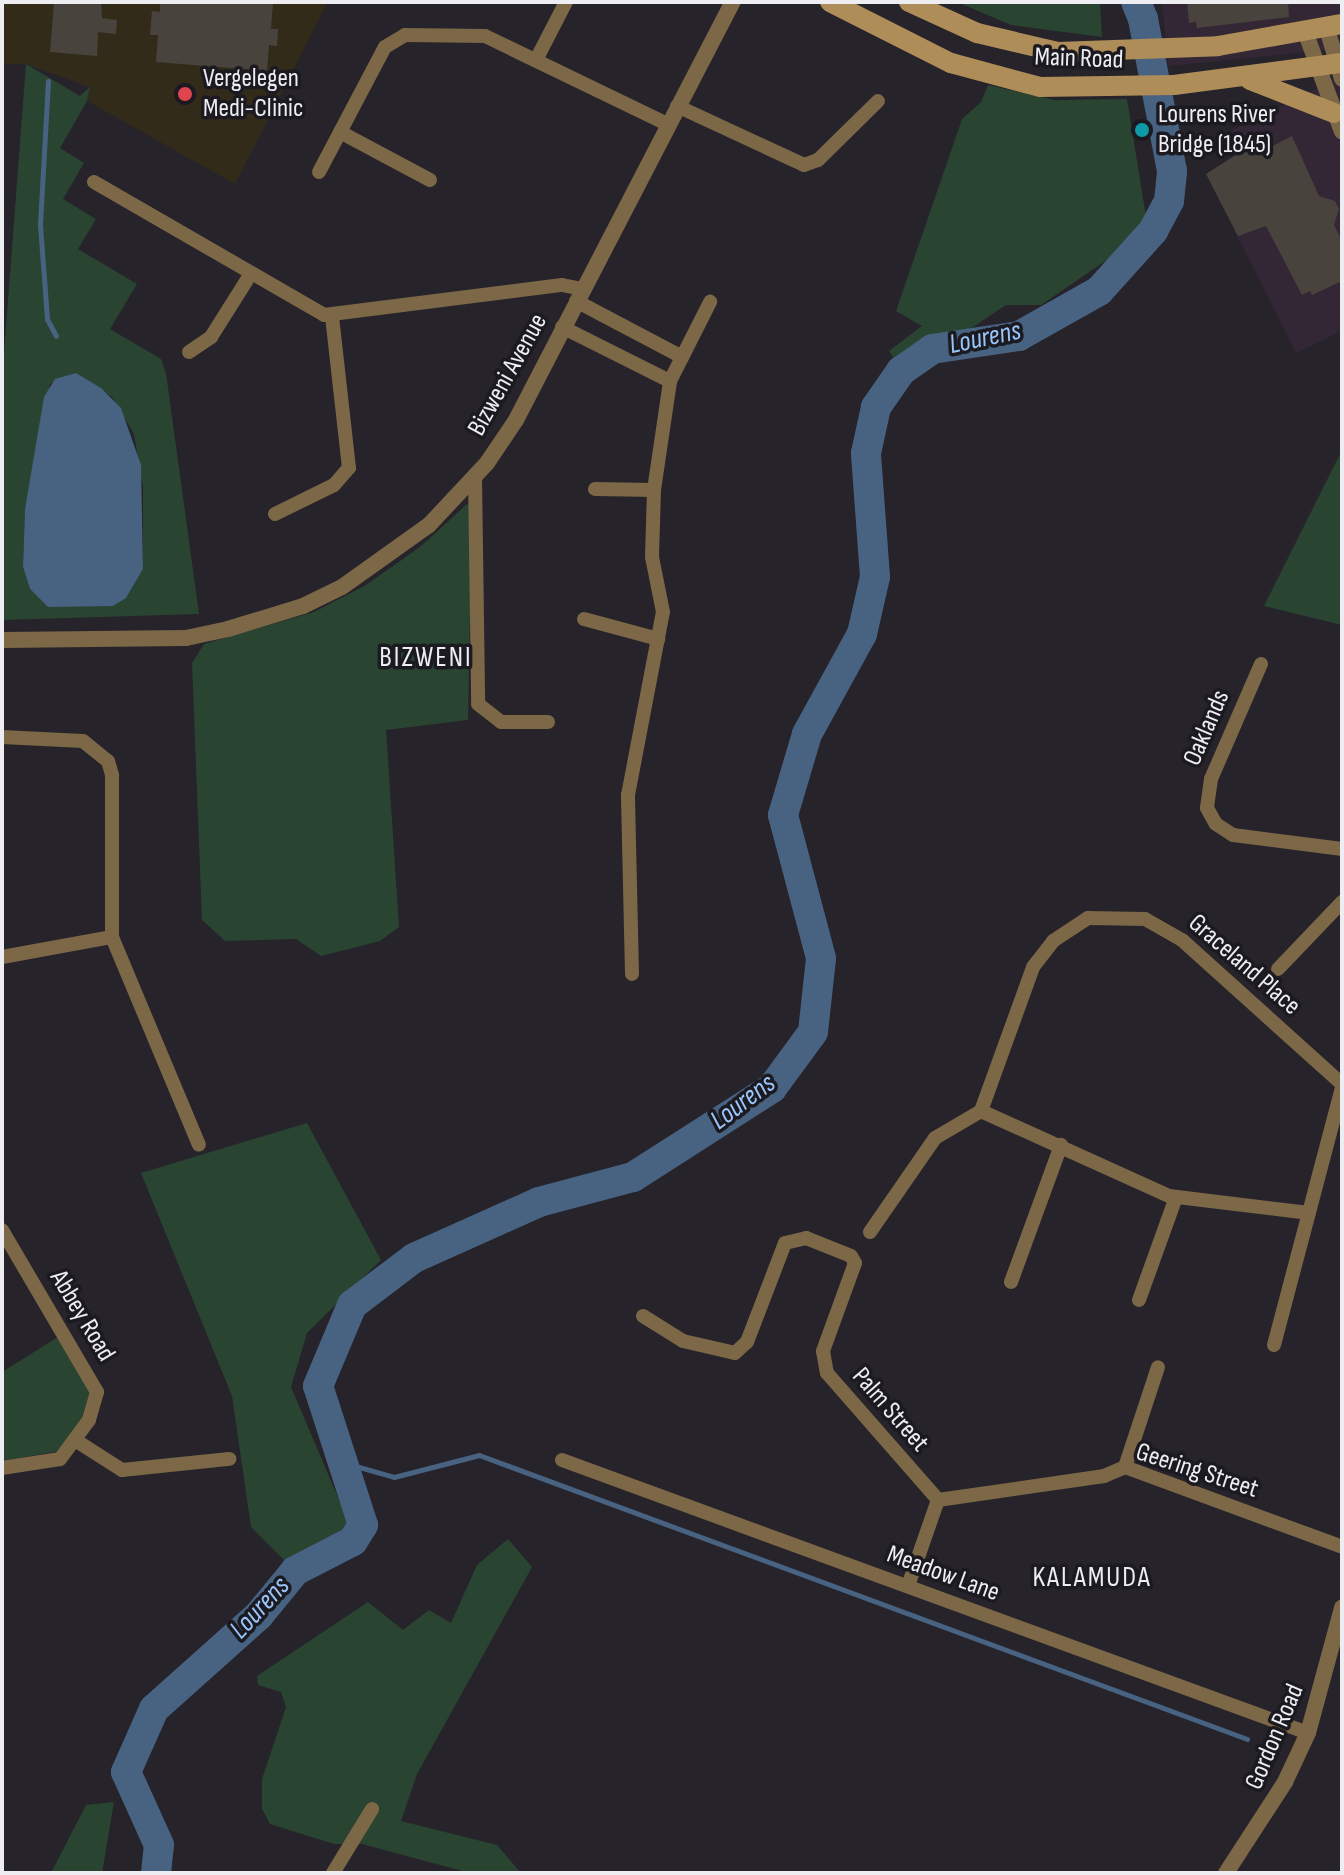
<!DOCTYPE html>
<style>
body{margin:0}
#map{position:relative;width:1344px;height:1875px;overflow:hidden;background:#26232a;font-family:"Sofia Sans Condensed",sans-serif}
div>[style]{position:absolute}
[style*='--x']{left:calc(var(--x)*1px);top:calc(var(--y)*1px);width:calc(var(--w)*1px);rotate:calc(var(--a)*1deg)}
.commercial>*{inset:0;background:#332735}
.medical>*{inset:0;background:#332b1a}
.green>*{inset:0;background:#2a4432}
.water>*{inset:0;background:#486281}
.stream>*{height:5px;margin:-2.5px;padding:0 2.5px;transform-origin:2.5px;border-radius:2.5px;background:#486281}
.river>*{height:30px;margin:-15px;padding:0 15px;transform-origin:15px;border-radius:15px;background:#486281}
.building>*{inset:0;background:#49433d}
.minor>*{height:14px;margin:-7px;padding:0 7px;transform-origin:7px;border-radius:7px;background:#7c6747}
.tertiary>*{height:16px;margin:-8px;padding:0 8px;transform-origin:8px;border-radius:8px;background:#7c6747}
.secondary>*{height:20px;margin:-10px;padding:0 10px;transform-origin:10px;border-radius:10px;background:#ae8d58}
.dots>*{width:22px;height:22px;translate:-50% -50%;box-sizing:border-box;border:4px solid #1c1a21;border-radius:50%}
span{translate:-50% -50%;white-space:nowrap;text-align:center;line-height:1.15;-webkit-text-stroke:7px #1c1a21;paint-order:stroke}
.street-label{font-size:26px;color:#eeedf2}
.poi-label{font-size:26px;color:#eeedf2}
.left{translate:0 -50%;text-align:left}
.water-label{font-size:28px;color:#9ac5fb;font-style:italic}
.neighbourhood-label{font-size:28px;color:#eeedf2;letter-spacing:2px}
.frame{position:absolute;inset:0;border:4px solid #eeedf2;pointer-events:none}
</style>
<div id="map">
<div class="commercial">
<i style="clip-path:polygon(1162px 2px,1342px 2px,1342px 331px,1296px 353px,1206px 174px,1242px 151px,1231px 131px,1332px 81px,1338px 49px,1168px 66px)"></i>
</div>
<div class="medical">
<i style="clip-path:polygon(2px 2px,328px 2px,235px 184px,87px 101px,89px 87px,26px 64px,2px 64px)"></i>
</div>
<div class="green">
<i style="clip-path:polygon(957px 2px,1100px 2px,1102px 37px,1011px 25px)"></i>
<i style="clip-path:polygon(evenodd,26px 64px,80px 96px,90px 87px,87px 101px,60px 148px,84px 163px,63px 199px,96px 219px,78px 249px,137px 284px,110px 329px,161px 359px,166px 373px,199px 614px,2px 620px,2px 379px,26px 64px,76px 373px,112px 397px,134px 434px,143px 487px,143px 569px,126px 598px,48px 607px,30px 589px,23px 567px,25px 509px,50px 384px,76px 373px)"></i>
<i style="clip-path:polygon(988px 85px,1054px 100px,1127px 99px,1147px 223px,1133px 242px,1041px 305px,1006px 305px,967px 331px,931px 343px,900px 367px,889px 351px,922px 326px,896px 311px,962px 119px,981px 102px)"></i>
<i style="clip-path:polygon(1342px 450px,1342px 625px,1264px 606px)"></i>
<i style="clip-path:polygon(467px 504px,472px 507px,468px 720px,386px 730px,399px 927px,380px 941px,321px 956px,296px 939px,225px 941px,202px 920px,192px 663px,204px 644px,314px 612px,366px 585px,420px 547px)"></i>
<i style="clip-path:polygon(307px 1123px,381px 1260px,307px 1333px,291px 1387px,351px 1528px,318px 1550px,285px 1561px,251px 1527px,232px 1396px,141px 1173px)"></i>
<i style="clip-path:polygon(58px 1337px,91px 1393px,88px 1410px,59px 1451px,2px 1461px,2px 1372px)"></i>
<i style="clip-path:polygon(508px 1539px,532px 1567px,417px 1774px,401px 1821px,497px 1845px,521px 1873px,470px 1873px,362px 1844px,334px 1844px,270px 1824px,262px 1809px,262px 1779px,286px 1707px,281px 1692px,258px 1685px,257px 1676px,368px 1602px,403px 1630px,429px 1610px,451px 1623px,477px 1565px)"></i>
<i style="clip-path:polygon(114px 1802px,102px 1873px,51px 1873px,86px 1805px)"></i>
</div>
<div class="water">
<i style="clip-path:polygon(76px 373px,101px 388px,121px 408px,141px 465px,143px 569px,126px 598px,113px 606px,48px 607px,30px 589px,23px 567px,25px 509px,44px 397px,55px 379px)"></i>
</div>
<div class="stream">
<i style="--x:48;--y:81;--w:144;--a:93.2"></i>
<i style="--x:40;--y:225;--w:94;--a:85.7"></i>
<i style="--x:47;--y:319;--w:19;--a:62"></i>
<i style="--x:338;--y:1461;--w:58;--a:15.9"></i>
<i style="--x:394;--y:1477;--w:88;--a:-14.5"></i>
<i style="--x:479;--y:1455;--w:819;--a:20.29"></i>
</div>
<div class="river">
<i style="--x:156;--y:1873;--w:28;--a:-84"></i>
<i style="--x:159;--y:1845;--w:80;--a:-114.3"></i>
<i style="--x:126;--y:1772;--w:69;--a:-66"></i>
<i style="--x:154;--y:1709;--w:141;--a:-41.8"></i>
<i style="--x:259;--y:1615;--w:57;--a:-50.7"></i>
<i style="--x:295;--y:1571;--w:65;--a:-27.3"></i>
<i style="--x:353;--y:1541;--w:19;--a:-58"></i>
<i style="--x:363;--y:1525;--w:146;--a:-107.9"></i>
<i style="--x:318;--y:1386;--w:88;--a:-67.2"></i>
<i style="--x:352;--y:1305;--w:78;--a:-37.2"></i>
<i style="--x:414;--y:1258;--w:137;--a:-24.1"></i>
<i style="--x:539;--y:1202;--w:97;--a:-14.9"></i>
<i style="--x:633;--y:1177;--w:165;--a:-32.6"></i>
<i style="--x:772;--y:1088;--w:69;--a:-53.8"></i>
<i style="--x:813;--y:1032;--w:74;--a:-83.8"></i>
<i style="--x:821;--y:958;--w:148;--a:-104.9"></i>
<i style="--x:783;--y:815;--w:84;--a:-73.5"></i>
<i style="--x:807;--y:734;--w:114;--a:-61.2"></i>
<i style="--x:862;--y:634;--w:58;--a:-77.2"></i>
<i style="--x:875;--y:577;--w:124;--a:-94.2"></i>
<i style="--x:866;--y:453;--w:47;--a:-77.7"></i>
<i style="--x:876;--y:407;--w:44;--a:-55.2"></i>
<i style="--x:901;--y:371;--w:38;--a:-35"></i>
<i style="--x:932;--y:349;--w:88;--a:-8.5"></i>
<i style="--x:1019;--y:336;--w:92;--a:-29.4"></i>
<i style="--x:1099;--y:291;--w:81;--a:-48"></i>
<i style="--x:1153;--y:231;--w:34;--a:-62"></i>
<i style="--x:1169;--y:201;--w:30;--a:-84"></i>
<i style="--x:1172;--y:171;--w:155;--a:-100.8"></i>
<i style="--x:1143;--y:19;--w:18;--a:-112"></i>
</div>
<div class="building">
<i style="clip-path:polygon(54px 2px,101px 2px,102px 18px,117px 20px,116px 34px,98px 32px,97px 56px,50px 52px)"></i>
<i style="clip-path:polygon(160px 2px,273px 2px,271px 29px,278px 29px,277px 46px,269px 45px,267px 71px,156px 62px,158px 35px,150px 35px,152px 11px,160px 12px)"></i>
<i style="clip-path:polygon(1187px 2px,1288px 2px,1289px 17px,1197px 28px,1196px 22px,1189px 23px)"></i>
<i style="clip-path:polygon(1292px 136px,1319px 196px,1335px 201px,1339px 209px,1334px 225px,1342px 241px,1342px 281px,1312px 295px,1310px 291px,1302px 295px,1266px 226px,1238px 236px,1206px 174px,1242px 151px,1256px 155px)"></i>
</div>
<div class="minor">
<i style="--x:536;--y:60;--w:65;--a:-62.7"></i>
<i style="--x:677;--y:106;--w:140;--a:24.9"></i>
<i style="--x:804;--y:165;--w:15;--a:-20"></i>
<i style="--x:818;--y:160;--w:84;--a:-44.5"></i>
<i style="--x:340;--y:132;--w:102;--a:28.1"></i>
<i style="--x:319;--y:172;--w:141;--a:-62.2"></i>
<i style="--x:385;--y:47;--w:23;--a:-31"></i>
<i style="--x:405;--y:35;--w:80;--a:0.7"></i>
<i style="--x:485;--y:36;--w:202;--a:25.8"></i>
<i style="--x:94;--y:182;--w:266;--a:30"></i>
<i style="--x:324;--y:315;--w:240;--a:-7.2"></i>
<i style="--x:562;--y:285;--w:20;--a:11"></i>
<i style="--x:576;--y:301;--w:120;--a:27.8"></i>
<i style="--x:562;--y:327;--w:121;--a:26.6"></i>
<i style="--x:189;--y:352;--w:27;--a:-34"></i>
<i style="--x:211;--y:337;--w:73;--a:-57.8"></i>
<i style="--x:475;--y:476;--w:228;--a:89.2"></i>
<i style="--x:478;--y:704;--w:29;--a:38"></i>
<i style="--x:501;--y:722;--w:47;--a:0"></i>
<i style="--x:595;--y:489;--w:59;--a:1"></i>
<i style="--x:275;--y:514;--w:66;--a:-26.2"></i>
<i style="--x:334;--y:485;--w:23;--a:-49"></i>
<i style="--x:349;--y:468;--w:153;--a:-96.4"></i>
<i style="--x:584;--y:619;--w:77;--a:15.1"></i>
<i style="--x:1261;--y:664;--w:125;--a:113.5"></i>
<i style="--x:1211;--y:779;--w:29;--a:98"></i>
<i style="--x:1207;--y:808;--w:18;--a:61"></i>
<i style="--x:1216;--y:824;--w:20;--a:33"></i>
<i style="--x:1233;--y:835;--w:110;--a:7.3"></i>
<i style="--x:2;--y:737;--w:81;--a:2.8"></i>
<i style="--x:83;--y:741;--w:32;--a:39"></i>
<i style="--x:108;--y:761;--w:15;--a:74"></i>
<i style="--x:112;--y:775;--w:162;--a:90"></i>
<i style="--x:112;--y:937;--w:225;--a:67.3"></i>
<i style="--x:2;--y:957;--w:112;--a:-10.3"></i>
<i style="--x:1278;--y:969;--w:93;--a:-46.3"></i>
<i style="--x:632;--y:974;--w:179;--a:-91.3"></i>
<i style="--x:628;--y:795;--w:186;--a:-79.2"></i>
<i style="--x:663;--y:612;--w:56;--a:-101.3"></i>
<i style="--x:652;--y:557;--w:67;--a:-88.3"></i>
<i style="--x:654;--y:490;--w:110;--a:-81.6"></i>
<i style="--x:670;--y:381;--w:89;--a:-63.1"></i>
<i style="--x:981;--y:1111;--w:206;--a:24.3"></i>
<i style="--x:1169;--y:1196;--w:141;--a:6.9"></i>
<i style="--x:2;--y:1230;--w:188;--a:59.6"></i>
<i style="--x:97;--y:1392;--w:29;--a:106"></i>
<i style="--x:89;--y:1420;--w:49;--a:126.6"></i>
<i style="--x:60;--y:1459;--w:59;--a:171.2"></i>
<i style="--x:870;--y:1232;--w:114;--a:-55.3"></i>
<i style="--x:935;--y:1138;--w:53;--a:-30.4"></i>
<i style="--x:981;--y:1111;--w:153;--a:-70.1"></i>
<i style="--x:1033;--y:967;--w:33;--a:-52"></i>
<i style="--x:1053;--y:941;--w:42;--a:-33.3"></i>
<i style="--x:1088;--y:918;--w:57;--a:1"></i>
<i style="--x:1145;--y:919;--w:43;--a:29.6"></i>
<i style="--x:1182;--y:940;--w:215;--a:42"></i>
<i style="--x:1011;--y:1282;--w:146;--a:-69.9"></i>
<i style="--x:1139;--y:1300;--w:109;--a:-70.2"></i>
<i style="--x:643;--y:1316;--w:47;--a:32"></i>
<i style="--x:683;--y:1341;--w:53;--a:13"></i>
<i style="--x:735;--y:1353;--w:16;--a:-43"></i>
<i style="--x:747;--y:1342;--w:106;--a:-69"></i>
<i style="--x:785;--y:1243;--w:22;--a:-13"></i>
<i style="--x:806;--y:1238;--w:48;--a:21.8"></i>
<i style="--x:851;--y:1256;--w:8;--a:60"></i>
<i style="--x:855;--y:1263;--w:94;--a:110"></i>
<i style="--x:823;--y:1351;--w:22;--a:80"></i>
<i style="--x:827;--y:1373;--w:169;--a:48.8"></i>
<i style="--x:1274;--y:1345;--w:267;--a:-75.2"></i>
<i style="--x:75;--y:1440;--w:56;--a:32.6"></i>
<i style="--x:122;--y:1470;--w:108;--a:-5.9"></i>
<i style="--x:562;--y:1460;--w:794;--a:20.1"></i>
<i style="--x:1125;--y:1467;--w:105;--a:-71.7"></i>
<i style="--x:938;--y:1500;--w:168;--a:-8.2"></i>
<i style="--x:1104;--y:1476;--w:23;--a:-23"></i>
<i style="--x:1125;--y:1467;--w:231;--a:20.2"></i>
<i style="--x:908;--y:1586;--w:91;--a:-70.8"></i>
<i style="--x:333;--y:1873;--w:75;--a:-58.6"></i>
</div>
<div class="tertiary">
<i style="--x:1327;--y:29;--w:52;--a:73.3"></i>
<i style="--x:1306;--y:34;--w:104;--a:69.8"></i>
<i style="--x:2;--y:640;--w:184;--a:-0.6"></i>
<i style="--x:186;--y:638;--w:43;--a:-12.1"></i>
<i style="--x:228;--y:629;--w:78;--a:-17"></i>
<i style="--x:303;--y:606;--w:43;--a:-26"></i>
<i style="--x:342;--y:587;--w:107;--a:-35.5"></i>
<i style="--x:429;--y:525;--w:85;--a:-46.9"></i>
<i style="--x:487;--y:463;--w:52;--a:-56"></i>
<i style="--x:516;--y:420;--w:471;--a:-62.6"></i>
<i style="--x:1226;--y:1873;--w:108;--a:-57"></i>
<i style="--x:1285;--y:1782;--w:54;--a:-64.9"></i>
<i style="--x:1308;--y:1733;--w:130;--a:-74.8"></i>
</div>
<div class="secondary">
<i style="--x:830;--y:2;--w:136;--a:26.8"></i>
<i style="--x:951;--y:63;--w:92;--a:15.1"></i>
<i style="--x:1040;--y:87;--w:134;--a:-0.9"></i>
<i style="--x:1174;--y:85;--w:169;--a:-7.5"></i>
<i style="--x:909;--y:2;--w:75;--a:24.5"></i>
<i style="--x:977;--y:33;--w:83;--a:13.2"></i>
<i style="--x:1058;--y:52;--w:160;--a:-2.1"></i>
<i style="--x:1218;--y:46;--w:126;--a:-10.1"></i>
<i style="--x:1250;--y:80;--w:90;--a:21.4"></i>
</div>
<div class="dots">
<i style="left:185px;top:94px;background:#e0444e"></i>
<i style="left:1142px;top:130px;background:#0f9aa8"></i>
</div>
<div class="street-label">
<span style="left:1079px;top:59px;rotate:2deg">Main Road</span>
<span style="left:508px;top:375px;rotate:-61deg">Bizweni Avenue</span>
<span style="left:1207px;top:728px;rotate:-67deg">Oaklands</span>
<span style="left:1244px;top:965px;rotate:41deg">Graceland Place</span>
<span style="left:82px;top:1316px;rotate:59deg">Abbey Road</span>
<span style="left:890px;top:1410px;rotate:49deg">Palm Street</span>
<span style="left:1197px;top:1471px;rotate:18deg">Geering Street</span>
<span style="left:943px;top:1574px;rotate:20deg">Meadow Lane</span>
<span style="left:1275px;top:1737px;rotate:-67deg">Gordon Road</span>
</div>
<div class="poi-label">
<span class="left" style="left:203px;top:94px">Vergelegen<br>Medi-Clinic</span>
<span class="left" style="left:1158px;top:130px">Lourens River<br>Bridge (1845)</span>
</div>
<div class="water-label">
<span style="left:985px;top:338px;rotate:-12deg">Lourens</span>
<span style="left:743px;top:1102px;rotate:-37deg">Lourens</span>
<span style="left:260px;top:1608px;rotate:-47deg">Lourens</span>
</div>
<div class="neighbourhood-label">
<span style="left:426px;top:658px">BIZWENI</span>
<span style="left:1092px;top:1578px">KALAMUDA</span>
</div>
<div class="frame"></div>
</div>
